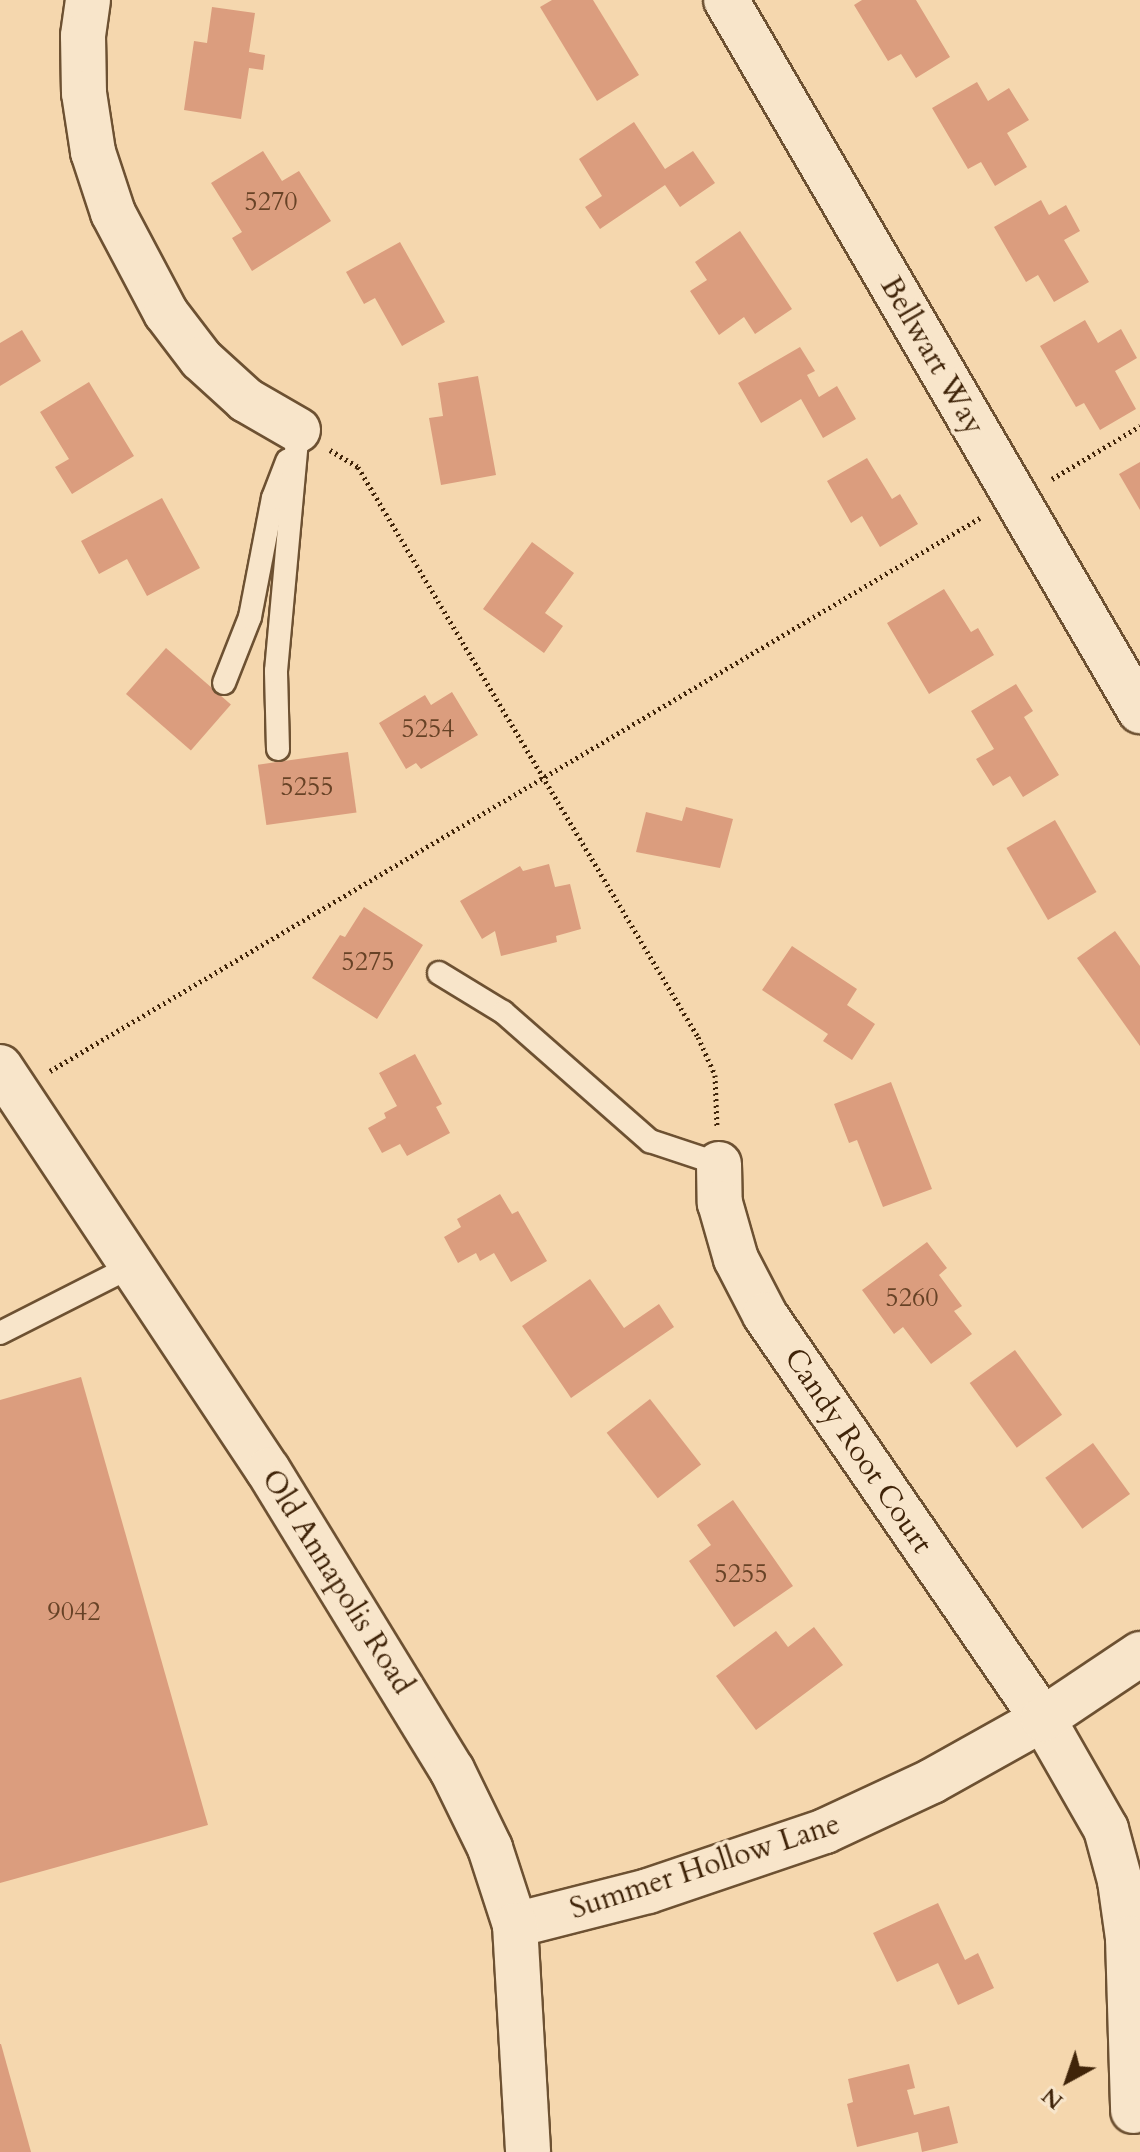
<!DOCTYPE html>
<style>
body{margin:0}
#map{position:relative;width:1140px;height:2152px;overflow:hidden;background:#f5d7ae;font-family:Cardo,serif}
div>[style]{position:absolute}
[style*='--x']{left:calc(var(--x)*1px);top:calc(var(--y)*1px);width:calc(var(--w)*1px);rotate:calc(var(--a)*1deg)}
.building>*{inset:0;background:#db9d7e;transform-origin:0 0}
.path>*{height:5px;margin-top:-2.5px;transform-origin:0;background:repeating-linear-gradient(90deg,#402409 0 2px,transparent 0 6px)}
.roads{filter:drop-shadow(2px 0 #6d5132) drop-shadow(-2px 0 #6d5132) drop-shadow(0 2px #6d5132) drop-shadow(0 -2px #6d5132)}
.lane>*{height:22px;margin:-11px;padding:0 11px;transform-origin:11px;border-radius:11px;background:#f8e5ca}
.street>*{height:44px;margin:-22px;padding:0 22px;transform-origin:22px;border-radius:22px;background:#f8e5ca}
.secondary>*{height:44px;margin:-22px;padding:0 22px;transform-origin:22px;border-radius:22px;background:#f8e5ca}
span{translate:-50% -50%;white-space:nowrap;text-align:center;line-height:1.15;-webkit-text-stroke:8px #f8e5ca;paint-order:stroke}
.number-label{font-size:26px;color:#674226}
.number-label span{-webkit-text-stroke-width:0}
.street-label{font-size:30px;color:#402409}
.north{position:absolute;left:1028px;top:2040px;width:80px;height:80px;-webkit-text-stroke:6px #f8e5ca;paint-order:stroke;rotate:220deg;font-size:22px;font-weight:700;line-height:32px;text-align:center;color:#402409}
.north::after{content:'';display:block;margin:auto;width:28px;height:36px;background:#402409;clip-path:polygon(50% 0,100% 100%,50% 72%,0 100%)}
</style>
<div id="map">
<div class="building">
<i style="clip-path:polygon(552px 0,593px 0,639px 75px,597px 101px,540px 7px)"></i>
<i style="clip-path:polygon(862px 0,916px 0,950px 57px,916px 78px,901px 54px,888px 61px,854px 5px)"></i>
<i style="clip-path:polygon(212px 7px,255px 13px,249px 52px,265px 55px,263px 70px,249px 68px,241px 119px,184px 110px,194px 41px,207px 43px)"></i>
<i style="clip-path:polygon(977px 82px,988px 101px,1009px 88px,1029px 120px,1007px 133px,1027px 167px,995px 186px,981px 162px,968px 169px,932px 108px)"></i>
<i style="clip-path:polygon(634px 122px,665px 169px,693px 151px,715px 183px,680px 207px,665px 185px,600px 229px,585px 207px,602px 196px,579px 159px)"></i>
<i style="clip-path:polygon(263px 151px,282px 181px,299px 171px,331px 221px,252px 271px,232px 238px,242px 232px,211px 183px)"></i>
<i style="clip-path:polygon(1041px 200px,1049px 215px,1066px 205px,1080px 231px,1064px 240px,1089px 282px,1054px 302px,1038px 275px,1026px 282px,994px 227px)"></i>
<i style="clip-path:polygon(740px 231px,792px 309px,755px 334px,744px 317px,719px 335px,690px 291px,707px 280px,695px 262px)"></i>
<i style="clip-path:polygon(400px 242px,445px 322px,402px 346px,375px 298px,364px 304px,346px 272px)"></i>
<i style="clip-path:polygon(1085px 320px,1098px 343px,1121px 329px,1137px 358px,1115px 371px,1136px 409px,1100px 430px,1084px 403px,1076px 407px,1040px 346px)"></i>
<i style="clip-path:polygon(22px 330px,41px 361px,0 386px,0 343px)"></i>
<i style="clip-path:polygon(800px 347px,815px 371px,807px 375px,819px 397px,837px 386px,856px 419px,823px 438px,801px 399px,761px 423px,738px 383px)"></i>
<i style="clip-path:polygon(478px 376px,496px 475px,441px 485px,429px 418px,443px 416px,438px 383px)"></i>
<i style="clip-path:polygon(89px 382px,134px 456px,72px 494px,55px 467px,69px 459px,40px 412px)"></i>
<i style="clip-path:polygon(867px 458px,892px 499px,900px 494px,918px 524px,880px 547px,862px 516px,851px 523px,827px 481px)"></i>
<i style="clip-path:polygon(1140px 462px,1140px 510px,1119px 474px)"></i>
<i style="clip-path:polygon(162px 498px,200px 568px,147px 596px,127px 559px,99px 574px,81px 541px)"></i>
<i style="clip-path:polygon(532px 542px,574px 573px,545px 613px,563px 626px,544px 653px,483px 609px)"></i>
<i style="clip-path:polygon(944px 589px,971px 632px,978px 628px,994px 655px,929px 694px,887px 623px)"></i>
<i style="left:166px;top:648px;width:86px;height:61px;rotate:41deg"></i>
<i style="clip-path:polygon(1016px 684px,1033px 711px,1024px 717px,1059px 775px,1023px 797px,1010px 776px,993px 786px,976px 759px,994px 749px,971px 711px)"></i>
<i style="clip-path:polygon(452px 692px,478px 735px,421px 769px,416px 763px,406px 769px,379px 723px,425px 695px,431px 705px)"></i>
<i style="left:348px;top:752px;width:61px;height:91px;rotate:82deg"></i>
<i style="clip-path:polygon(686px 807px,733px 819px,720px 868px,636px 852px,646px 812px,682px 821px)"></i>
<i style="left:1055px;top:820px;width:83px;height:56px;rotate:60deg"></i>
<i style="clip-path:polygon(549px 864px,555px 887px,570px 884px,581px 929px,556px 936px,557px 942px,501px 956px,495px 931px,482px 939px,460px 901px,520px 866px,523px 871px)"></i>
<i style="clip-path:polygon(364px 907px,423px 945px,377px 1019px,312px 978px,340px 935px,345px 937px)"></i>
<i style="clip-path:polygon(1115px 931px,1140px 966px,1140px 1046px,1077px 958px)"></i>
<i style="clip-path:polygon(792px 946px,857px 989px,847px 1005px,875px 1024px,852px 1060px,823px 1041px,828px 1034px,762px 990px)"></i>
<i style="clip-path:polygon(415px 1054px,442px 1104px,436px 1107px,450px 1133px,407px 1156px,400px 1144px,382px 1153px,368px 1128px,386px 1118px,384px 1113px,397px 1106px,379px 1073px)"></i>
<i style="clip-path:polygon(891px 1082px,932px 1189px,883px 1207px,857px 1140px,849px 1143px,834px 1104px)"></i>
<i style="clip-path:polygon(500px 1194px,512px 1214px,518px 1211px,547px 1261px,511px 1282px,494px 1253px,480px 1261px,476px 1253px,458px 1263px,444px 1237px,461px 1227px,457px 1219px)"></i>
<i style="clip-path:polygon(927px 1242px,947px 1268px,939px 1275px,962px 1306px,954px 1311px,972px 1334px,931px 1364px,903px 1327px,894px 1334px,862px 1290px)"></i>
<i style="clip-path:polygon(590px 1279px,624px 1328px,659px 1304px,674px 1327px,571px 1398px,522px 1326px)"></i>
<i style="left:1015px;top:1350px;width:80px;height:56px;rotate:54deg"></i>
<i style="clip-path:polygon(81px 1377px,208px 1825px,0 1883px,0 1400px)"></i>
<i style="left:650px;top:1399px;width:83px;height:55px;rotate:52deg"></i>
<i style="left:1093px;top:1443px;width:63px;height:59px;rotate:54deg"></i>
<i style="clip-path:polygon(733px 1500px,793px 1586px,734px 1627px,689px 1561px,711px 1545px,697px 1525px)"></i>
<i style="clip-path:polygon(814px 1627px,843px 1665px,756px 1730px,716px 1676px,776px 1631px,788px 1647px)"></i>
<i style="clip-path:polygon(938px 1903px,965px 1960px,978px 1953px,994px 1988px,958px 2005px,938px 1963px,897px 1982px,873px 1933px)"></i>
<i style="clip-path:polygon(0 2044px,1px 2044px,31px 2152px,0 2152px)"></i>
<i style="clip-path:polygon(909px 2064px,915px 2088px,907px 2090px,914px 2115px,949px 2106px,958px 2143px,922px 2152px,918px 2132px,857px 2147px,847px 2104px,853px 2102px,848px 2079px)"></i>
</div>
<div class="path">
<i style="--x:330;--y:450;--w:33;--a:31"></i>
<i style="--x:358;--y:467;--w:664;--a:59.18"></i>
<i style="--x:698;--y:1037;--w:42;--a:65.9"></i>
<i style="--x:715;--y:1075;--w:52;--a:87.8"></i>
<i style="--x:1052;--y:479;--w:103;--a:-31.1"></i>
<i style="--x:50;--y:1071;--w:1082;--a:-30.74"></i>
</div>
<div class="roads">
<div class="lane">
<i style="--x:224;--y:683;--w:71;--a:-68.5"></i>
<i style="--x:250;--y:617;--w:121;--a:-79.1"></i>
<i style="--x:273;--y:498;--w:40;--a:-69"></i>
<i style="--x:278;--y:749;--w:78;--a:-91.5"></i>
<i style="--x:276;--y:671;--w:242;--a:-84.8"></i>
<i style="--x:439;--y:973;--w:75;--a:31.4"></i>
<i style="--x:503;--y:1012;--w:196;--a:41.3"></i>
<i style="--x:650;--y:1141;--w:73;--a:18.4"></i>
<i style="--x:0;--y:1333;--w:150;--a:-26.9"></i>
</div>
<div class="street">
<i style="--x:88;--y:0;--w:36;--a:98"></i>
<i style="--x:83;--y:36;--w:57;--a:89"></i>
<i style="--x:84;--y:93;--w:60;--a:81.3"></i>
<i style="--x:93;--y:152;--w:64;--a:71.8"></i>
<i style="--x:113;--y:213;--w:113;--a:62.1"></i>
<i style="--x:166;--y:313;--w:58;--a:52.7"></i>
<i style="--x:201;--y:359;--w:61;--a:42.3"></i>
<i style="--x:246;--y:400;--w:60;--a:30"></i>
<i style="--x:726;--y:0;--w:823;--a:59.79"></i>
<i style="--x:719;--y:1164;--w:39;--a:89"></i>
<i style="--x:720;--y:1203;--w:58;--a:74.1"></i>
<i style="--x:736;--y:1259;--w:63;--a:62.6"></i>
<i style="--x:765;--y:1315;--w:490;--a:55.5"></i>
<i style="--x:1043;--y:1719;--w:127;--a:60.2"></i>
<i style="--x:1106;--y:1829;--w:54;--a:74.9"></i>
<i style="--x:1120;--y:1881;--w:58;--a:82"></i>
<i style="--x:1128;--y:1938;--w:173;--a:88.3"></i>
<i style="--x:515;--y:1925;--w:137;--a:-14.3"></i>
<i style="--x:648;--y:1891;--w:187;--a:-18.7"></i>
<i style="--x:825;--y:1831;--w:118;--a:-25"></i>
<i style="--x:932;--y:1781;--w:127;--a:-29.2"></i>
<i style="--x:1043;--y:1719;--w:117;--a:-33.8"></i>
</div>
<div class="secondary">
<i style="--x:0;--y:1067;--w:484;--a:56.4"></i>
<i style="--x:268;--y:1470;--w:352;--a:58.5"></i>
<i style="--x:452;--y:1770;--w:87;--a:64"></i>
<i style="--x:490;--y:1848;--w:81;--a:72"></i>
<i style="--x:515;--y:1925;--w:227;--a:86.7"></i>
</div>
</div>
<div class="number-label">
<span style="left:271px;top:202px">5270</span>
<span style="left:428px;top:729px">5254</span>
<span style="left:307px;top:787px">5255</span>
<span style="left:368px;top:962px">5275</span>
<span style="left:912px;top:1298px">5260</span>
<span style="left:741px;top:1574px">5255</span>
<span style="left:74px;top:1612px">9042</span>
</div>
<div class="street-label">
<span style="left:932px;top:356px;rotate:60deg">Bellwart Way</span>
<span style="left:858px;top:1451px;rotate:56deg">Candy Root Court</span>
<span style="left:337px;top:1582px;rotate:58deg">Old Annapolis Road</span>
<span style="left:705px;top:1867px;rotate:-18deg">Summer Hollow Lane</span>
</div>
<div class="north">N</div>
</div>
